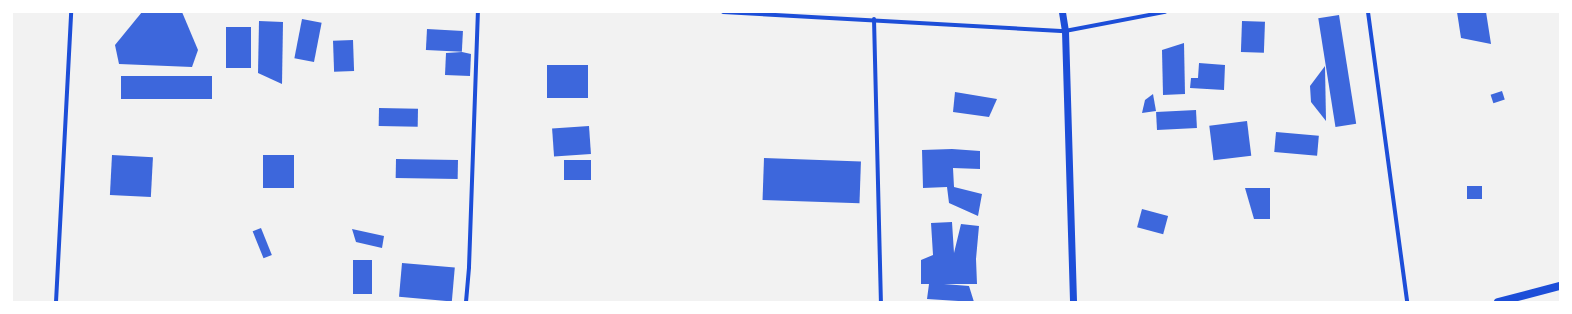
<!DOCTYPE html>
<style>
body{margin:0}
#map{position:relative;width:1572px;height:314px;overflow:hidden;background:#f2f2f2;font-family:"Fira Sans",sans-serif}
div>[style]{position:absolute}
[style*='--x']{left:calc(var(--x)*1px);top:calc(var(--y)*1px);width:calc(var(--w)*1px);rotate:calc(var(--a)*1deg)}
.building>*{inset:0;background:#3d67dc;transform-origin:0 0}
.minor>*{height:4px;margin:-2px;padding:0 2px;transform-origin:2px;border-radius:2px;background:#1d4ed8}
.tertiary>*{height:7px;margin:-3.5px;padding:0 3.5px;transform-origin:3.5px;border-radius:3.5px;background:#1d4ed8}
.secondary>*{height:8px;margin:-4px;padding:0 4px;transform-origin:4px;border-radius:4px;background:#1d4ed8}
span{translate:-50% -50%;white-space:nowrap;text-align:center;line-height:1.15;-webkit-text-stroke:3.5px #fff;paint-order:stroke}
.frame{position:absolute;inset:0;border:13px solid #fff;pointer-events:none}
</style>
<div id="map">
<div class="building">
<i style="clip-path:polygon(142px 12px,182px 12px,198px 50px,192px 67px,119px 64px,115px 45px)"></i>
<i style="clip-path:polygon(1457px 12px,1486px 12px,1491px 44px,1461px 38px)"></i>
<i style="left:1339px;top:15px;width:110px;height:21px;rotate:81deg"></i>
<i style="left:302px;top:19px;width:20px;height:40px;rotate:11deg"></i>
<i style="clip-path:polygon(259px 21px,283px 22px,282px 84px,258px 73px)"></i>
<i style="left:1242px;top:21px;width:23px;height:31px;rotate:2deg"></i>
<i style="left:226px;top:27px;width:25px;height:41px"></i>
<i style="left:427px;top:29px;width:36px;height:21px;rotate:3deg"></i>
<i style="left:353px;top:40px;width:31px;height:20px;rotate:88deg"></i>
<i style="clip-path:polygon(1184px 43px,1185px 94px,1163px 95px,1162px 50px)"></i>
<i style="clip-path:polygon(462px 52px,471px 54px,470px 76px,445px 75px,446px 53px)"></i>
<i style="clip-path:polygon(1199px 63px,1225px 65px,1224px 90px,1190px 88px,1191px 78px,1198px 78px)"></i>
<i style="left:547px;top:65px;width:41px;height:33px"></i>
<i style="clip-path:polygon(1325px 66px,1326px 121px,1311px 102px,1310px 86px)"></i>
<i style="left:121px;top:76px;width:91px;height:23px"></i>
<i style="left:1502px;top:91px;width:9px;height:12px;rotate:72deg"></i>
<i style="clip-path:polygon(955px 92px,997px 99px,989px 117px,953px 112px)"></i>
<i style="clip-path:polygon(1153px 94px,1156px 111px,1142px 113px,1145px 100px)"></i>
<i style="left:379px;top:108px;width:39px;height:18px;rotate:1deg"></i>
<i style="left:1196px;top:110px;width:18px;height:40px;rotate:87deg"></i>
<i style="left:1247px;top:121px;width:35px;height:38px;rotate:83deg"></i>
<i style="left:589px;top:126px;width:28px;height:37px;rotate:86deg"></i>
<i style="left:1276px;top:132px;width:43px;height:20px;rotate:5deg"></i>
<i style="clip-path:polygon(952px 149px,980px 151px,980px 169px,953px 168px,954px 187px,982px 194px,978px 216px,949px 203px,947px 187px,923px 188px,922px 150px)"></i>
<i style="left:112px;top:155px;width:41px;height:40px;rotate:3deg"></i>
<i style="left:294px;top:155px;width:33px;height:31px;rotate:90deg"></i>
<i style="left:764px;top:158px;width:97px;height:42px;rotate:2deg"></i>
<i style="left:396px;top:159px;width:62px;height:19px;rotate:1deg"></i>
<i style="left:564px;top:160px;width:27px;height:20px"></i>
<i style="left:1467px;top:186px;width:15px;height:13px"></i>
<i style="clip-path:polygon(1245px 188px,1270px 188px,1270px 219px,1254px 219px)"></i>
<i style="left:1142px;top:209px;width:27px;height:19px;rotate:15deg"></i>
<i style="clip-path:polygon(952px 222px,954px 253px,961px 224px,979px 226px,976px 259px,977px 284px,944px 284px,969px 286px,974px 302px,927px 299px,929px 284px,921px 284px,921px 260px,933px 255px,931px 223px)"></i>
<i style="left:261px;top:228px;width:29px;height:9px;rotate:68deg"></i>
<i style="clip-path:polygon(352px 229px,384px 236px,382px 248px,356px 242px)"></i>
<i style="left:353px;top:260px;width:19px;height:34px"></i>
<i style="left:402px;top:263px;width:53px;height:34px;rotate:5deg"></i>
</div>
<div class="minor">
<i style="--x:723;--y:12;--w:343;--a:3.2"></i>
<i style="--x:1065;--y:31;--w:102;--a:-10.8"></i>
<i style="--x:1368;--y:12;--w:293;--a:82.3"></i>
<i style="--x:874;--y:19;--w:283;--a:88.6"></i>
<i style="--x:56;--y:302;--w:290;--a:-87"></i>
<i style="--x:466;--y:302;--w:35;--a:-85"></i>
<i style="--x:469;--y:267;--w:255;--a:-88"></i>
</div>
<div class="tertiary">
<i style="--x:1062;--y:12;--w:19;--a:81"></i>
<i style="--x:1065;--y:31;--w:271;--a:88.3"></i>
</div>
<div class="secondary">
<i style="--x:1498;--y:302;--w:64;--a:-14.5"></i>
</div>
<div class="frame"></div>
</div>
